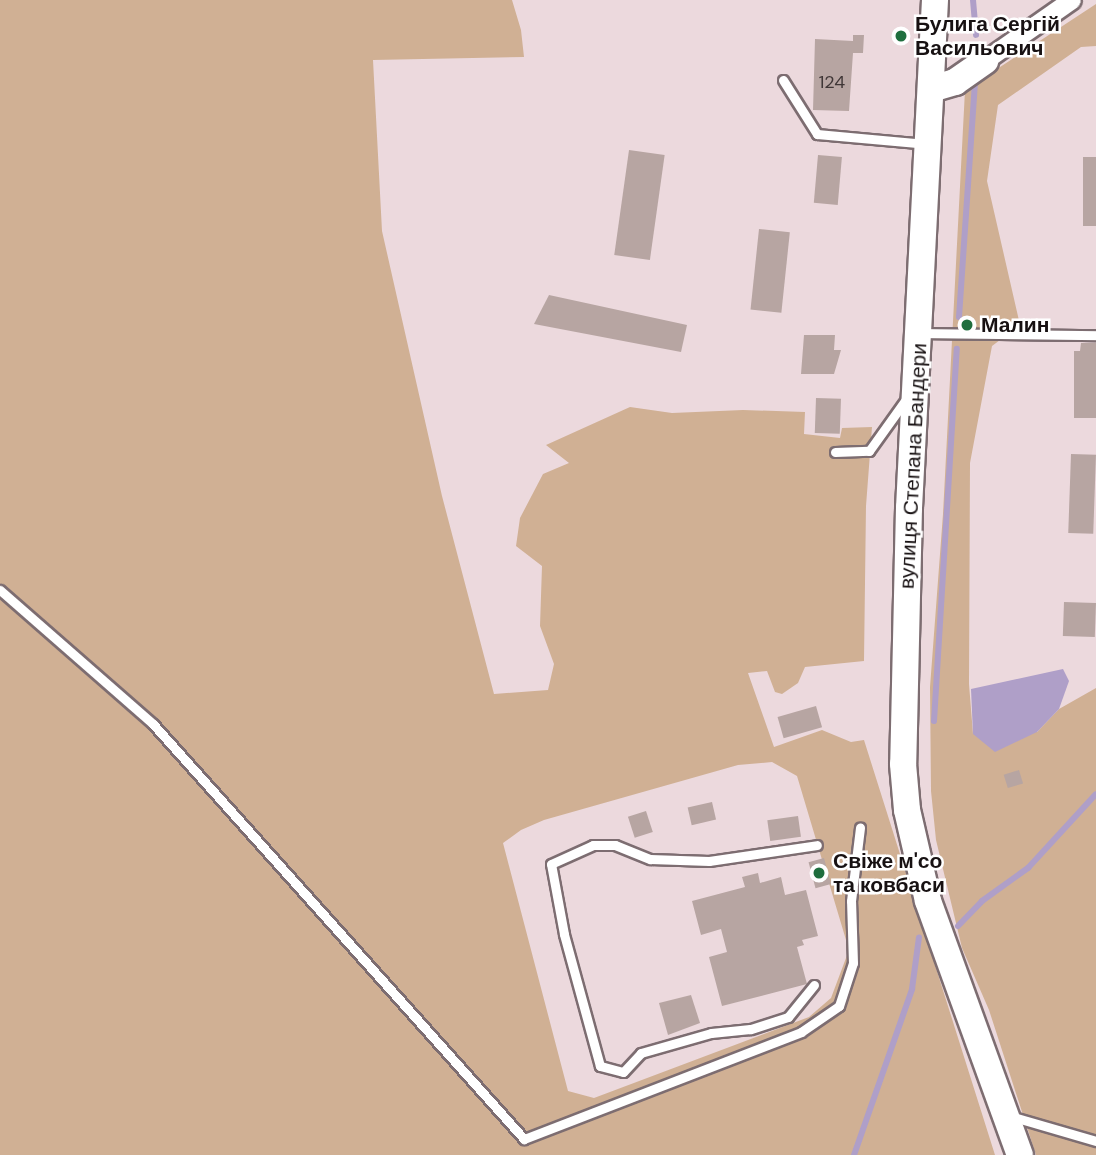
<!DOCTYPE html>
<meta charset="utf-8">
<style>
body{margin:0}
#map{position:relative;width:1096px;height:1155px;overflow:hidden;background:#ecd9dd;font-family:"DM Sans",sans-serif}
div>[style]{position:absolute}
[style*='--x']{left:calc(var(--x)*1px);top:calc(var(--y)*1px);width:calc(var(--w)*1px);rotate:calc(var(--a)*1deg)}
.green>*{inset:0;background:#d0b094}
.water>*{inset:0;background:#af9fc8}
.stream>*{height:6px;margin:-3px;padding:0 3px;transform-origin:3px;border-radius:3px;background:#af9fc8}
.building>*{inset:0;background:#b7a5a2;transform-origin:0 0}
.roads{filter:drop-shadow(2px 0 #7d6d71) drop-shadow(-2px 0 #7d6d71) drop-shadow(0 2px #7d6d71) drop-shadow(0 -2px #7d6d71)}
.lane>*{height:9px;margin:-4.5px;padding:0 4.5px;transform-origin:4.5px;border-radius:4.5px;background:#fff}
.street>*{height:18px;margin:-9px;padding:0 9px;transform-origin:9px;border-radius:9px;background:#fff}
.secondary>*{height:26px;margin:-13px;padding:0 13px;transform-origin:13px;border-radius:13px;background:#fff}
.dots>*{width:19px;height:19px;translate:-50% -50%;box-sizing:border-box;border:4px solid #fff;border-radius:50%}
span{translate:-50% -50%;white-space:nowrap;text-align:center;line-height:1.15;-webkit-text-stroke:5px #fff;paint-order:stroke}
.number-label{font-size:18px;color:#3f3636}
.number-label span{-webkit-text-stroke-width:0}
.poi-label{font-size:21px;color:#171112;font-weight:700}
.left{translate:0 -50%;text-align:left}
.street-label{font-size:21px;color:#171112}
</style>
<div id="map">
<div class="green">
<i style="clip-path:polygon(evenodd,0 0,512px 0,521px 30px,524px 57px,373px 60px,382px 231px,442px 496px,494px 694px,548px 690px,554px 664px,540px 626px,542px 566px,516px 546px,520px 518px,543px 474px,569px 463px,546px 445px,630px 407px,672px 413px,743px 410px,805px 412px,804px 434px,840px 438px,842px 428px,872px 427px,866px 506px,864px 661px,805px 667px,798px 683px,782px 694px,775px 692px,767px 671px,748px 673px,774px 747px,822px 730px,851px 742px,864px 740px,995px 1155px,0 1155px,0 0,772px 762px,797px 776px,849px 950px,831px 998px,809px 1017px,594px 1098px,568px 1091px,503px 843px,521px 830px,544px 820px,738px 765px,772px 762px)"></i>
<i style="clip-path:polygon(1096px 4px,1096px 46px,1081px 47px,998px 105px,987px 181px,1020px 325px,992px 346px,970px 463px,969px 684px,973px 734px,1037px 732px,1059px 709px,1096px 688px,1096px 1155px,1036px 1155px,989px 1010px,962px 948px,936px 840px,931px 791px,930px 687px,943px 514px,965px 90px)"></i>
</div>
<div class="water">
<i style="clip-path:polygon(1063px 669px,1069px 681px,1059px 709px,1037px 732px,995px 752px,973px 734px,971px 689px)"></i>
</div>
<div class="stream">
<i style="--x:973;--y:0;--w:35;--a:85"></i>
<i style="--x:959;--y:317;--w:236;--a:-86.1"></i>
<i style="--x:934;--y:721;--w:373;--a:-86.5"></i>
<i style="--x:958;--y:926;--w:35;--a:-46"></i>
<i style="--x:982;--y:901;--w:57;--a:-35.7"></i>
<i style="--x:1028;--y:868;--w:100;--a:-47.4"></i>
<i style="--x:854;--y:1155;--w:176;--a:-70.7"></i>
<i style="--x:912;--y:989;--w:52;--a:-82.3"></i>
</div>
<div class="building">
<i style="clip-path:polygon(853px 35px,864px 35px,863px 53px,853px 53px,849px 111px,813px 110px,815px 39px,853px 41px)"></i>
<i style="left:629px;top:150px;width:36px;height:106px;rotate:8deg"></i>
<i style="left:818px;top:155px;width:24px;height:48px;rotate:5deg"></i>
<i style="left:1083px;top:157px;width:13px;height:69px"></i>
<i style="left:759px;top:229px;width:31px;height:81px;rotate:6deg"></i>
<i style="clip-path:polygon(549px 295px,687px 325px,681px 352px,534px 324px)"></i>
<i style="clip-path:polygon(804px 335px,835px 335px,834px 350px,841px 350px,834px 374px,801px 374px)"></i>
<i style="clip-path:polygon(1081px 343px,1096px 343px,1096px 418px,1074px 418px,1074px 351px,1080px 351px)"></i>
<i style="left:816px;top:398px;width:25px;height:35px;rotate:2deg"></i>
<i style="left:1071px;top:454px;width:25px;height:79px;rotate:2deg"></i>
<i style="left:1064px;top:602px;width:32px;height:34px;rotate:2deg"></i>
<i style="left:816px;top:706px;width:22px;height:40px;rotate:74deg"></i>
<i style="left:1019px;top:770px;width:14px;height:16px;rotate:73deg"></i>
<i style="left:712px;top:802px;width:18px;height:25px;rotate:77deg"></i>
<i style="left:646px;top:811px;width:22px;height:19px;rotate:72deg"></i>
<i style="left:798px;top:816px;width:21px;height:31px;rotate:82deg"></i>
<i style="left:824px;top:858px;width:27px;height:16px;rotate:75deg"></i>
<i style="clip-path:polygon(758px 873px,760px 883px,781px 877px,785px 895px,806px 890px,818px 936px,802px 940px,804px 945px,797px 947px,807px 984px,722px 1006px,709px 957px,727px 952px,721px 929px,701px 935px,692px 901px,745px 887px,742px 877px)"></i>
<i style="clip-path:polygon(691px 995px,700px 1023px,668px 1035px,659px 1003px)"></i>
</div>
<div class="roads">
<div class="lane">
<i style="--x:783;--y:80;--w:64;--a:57.8"></i>
<i style="--x:817;--y:134;--w:109;--a:5.2"></i>
<i style="--x:921;--y:333;--w:175;--a:0.7"></i>
<i style="--x:835;--y:452;--w:34;--a:-2"></i>
<i style="--x:869;--y:451;--w:65;--a:-54.4"></i>
<i style="--x:0;--y:590;--w:203;--a:41.2"></i>
<i style="--x:153;--y:724;--w:557;--a:48.2"></i>
<i style="--x:524;--y:1139;--w:297;--a:-21.1"></i>
<i style="--x:801;--y:1032;--w:46;--a:-34.4"></i>
<i style="--x:839;--y:1006;--w:45;--a:-72"></i>
<i style="--x:853;--y:963;--w:62;--a:-91.8"></i>
<i style="--x:851;--y:901;--w:74;--a:-83"></i>
<i style="--x:814;--y:985;--w:41;--a:129.1"></i>
<i style="--x:788;--y:1017;--w:40;--a:162"></i>
<i style="--x:750;--y:1029;--w:39;--a:174"></i>
<i style="--x:711;--y:1033;--w:73;--a:164.1"></i>
<i style="--x:641;--y:1053;--w:26;--a:133"></i>
<i style="--x:623;--y:1072;--w:24;--a:-165"></i>
<i style="--x:600;--y:1066;--w:137;--a:-105.3"></i>
<i style="--x:564;--y:934;--w:71;--a:-100.5"></i>
<i style="--x:551;--y:864;--w:46;--a:-24.3"></i>
<i style="--x:593;--y:845;--w:22;--a:0"></i>
<i style="--x:615;--y:845;--w:38;--a:22"></i>
<i style="--x:650;--y:859;--w:59;--a:1.9"></i>
<i style="--x:709;--y:861;--w:109;--a:-8.4"></i>
<i style="--x:1010;--y:1116;--w:90;--a:16.2"></i>
</div>
<div class="street">
<i style="--x:985;--y:61;--w:106;--a:-35"></i>
</div>
<div class="secondary">
<i style="--x:935;--y:0;--w:509;--a:92.93"></i>
<i style="--x:909;--y:508;--w:256;--a:91.3"></i>
<i style="--x:903;--y:764;--w:46;--a:85"></i>
<i style="--x:907;--y:810;--w:93;--a:77"></i>
<i style="--x:928;--y:901;--w:270;--a:70.1"></i>
<i style="--x:931;--y:89;--w:25;--a:-16"></i>
<i style="--x:955;--y:82;--w:37;--a:-35"></i>
</div>
</div>
<div class="dots">
<i style="left:901px;top:36px;background:#1f6e3e"></i>
<i style="left:967px;top:325px;background:#1f6e3e"></i>
<i style="left:819px;top:873px;background:#1f6e3e"></i>
</div>
<div class="number-label">
<span style="left:832px;top:82px">124</span>
</div>
<div class="poi-label">
<span class="left" style="left:915px;top:36px">Булига Сергій<br>Васильович</span>
<span class="left" style="left:981px;top:325px">Малин</span>
<span class="left" style="left:833px;top:873px">Свіже м'со<br>та ковбаси</span>
</div>
<div class="street-label">
<span style="left:913px;top:466px;rotate:-87deg">вулиця Степана Бандери</span>
</div>
</div>
